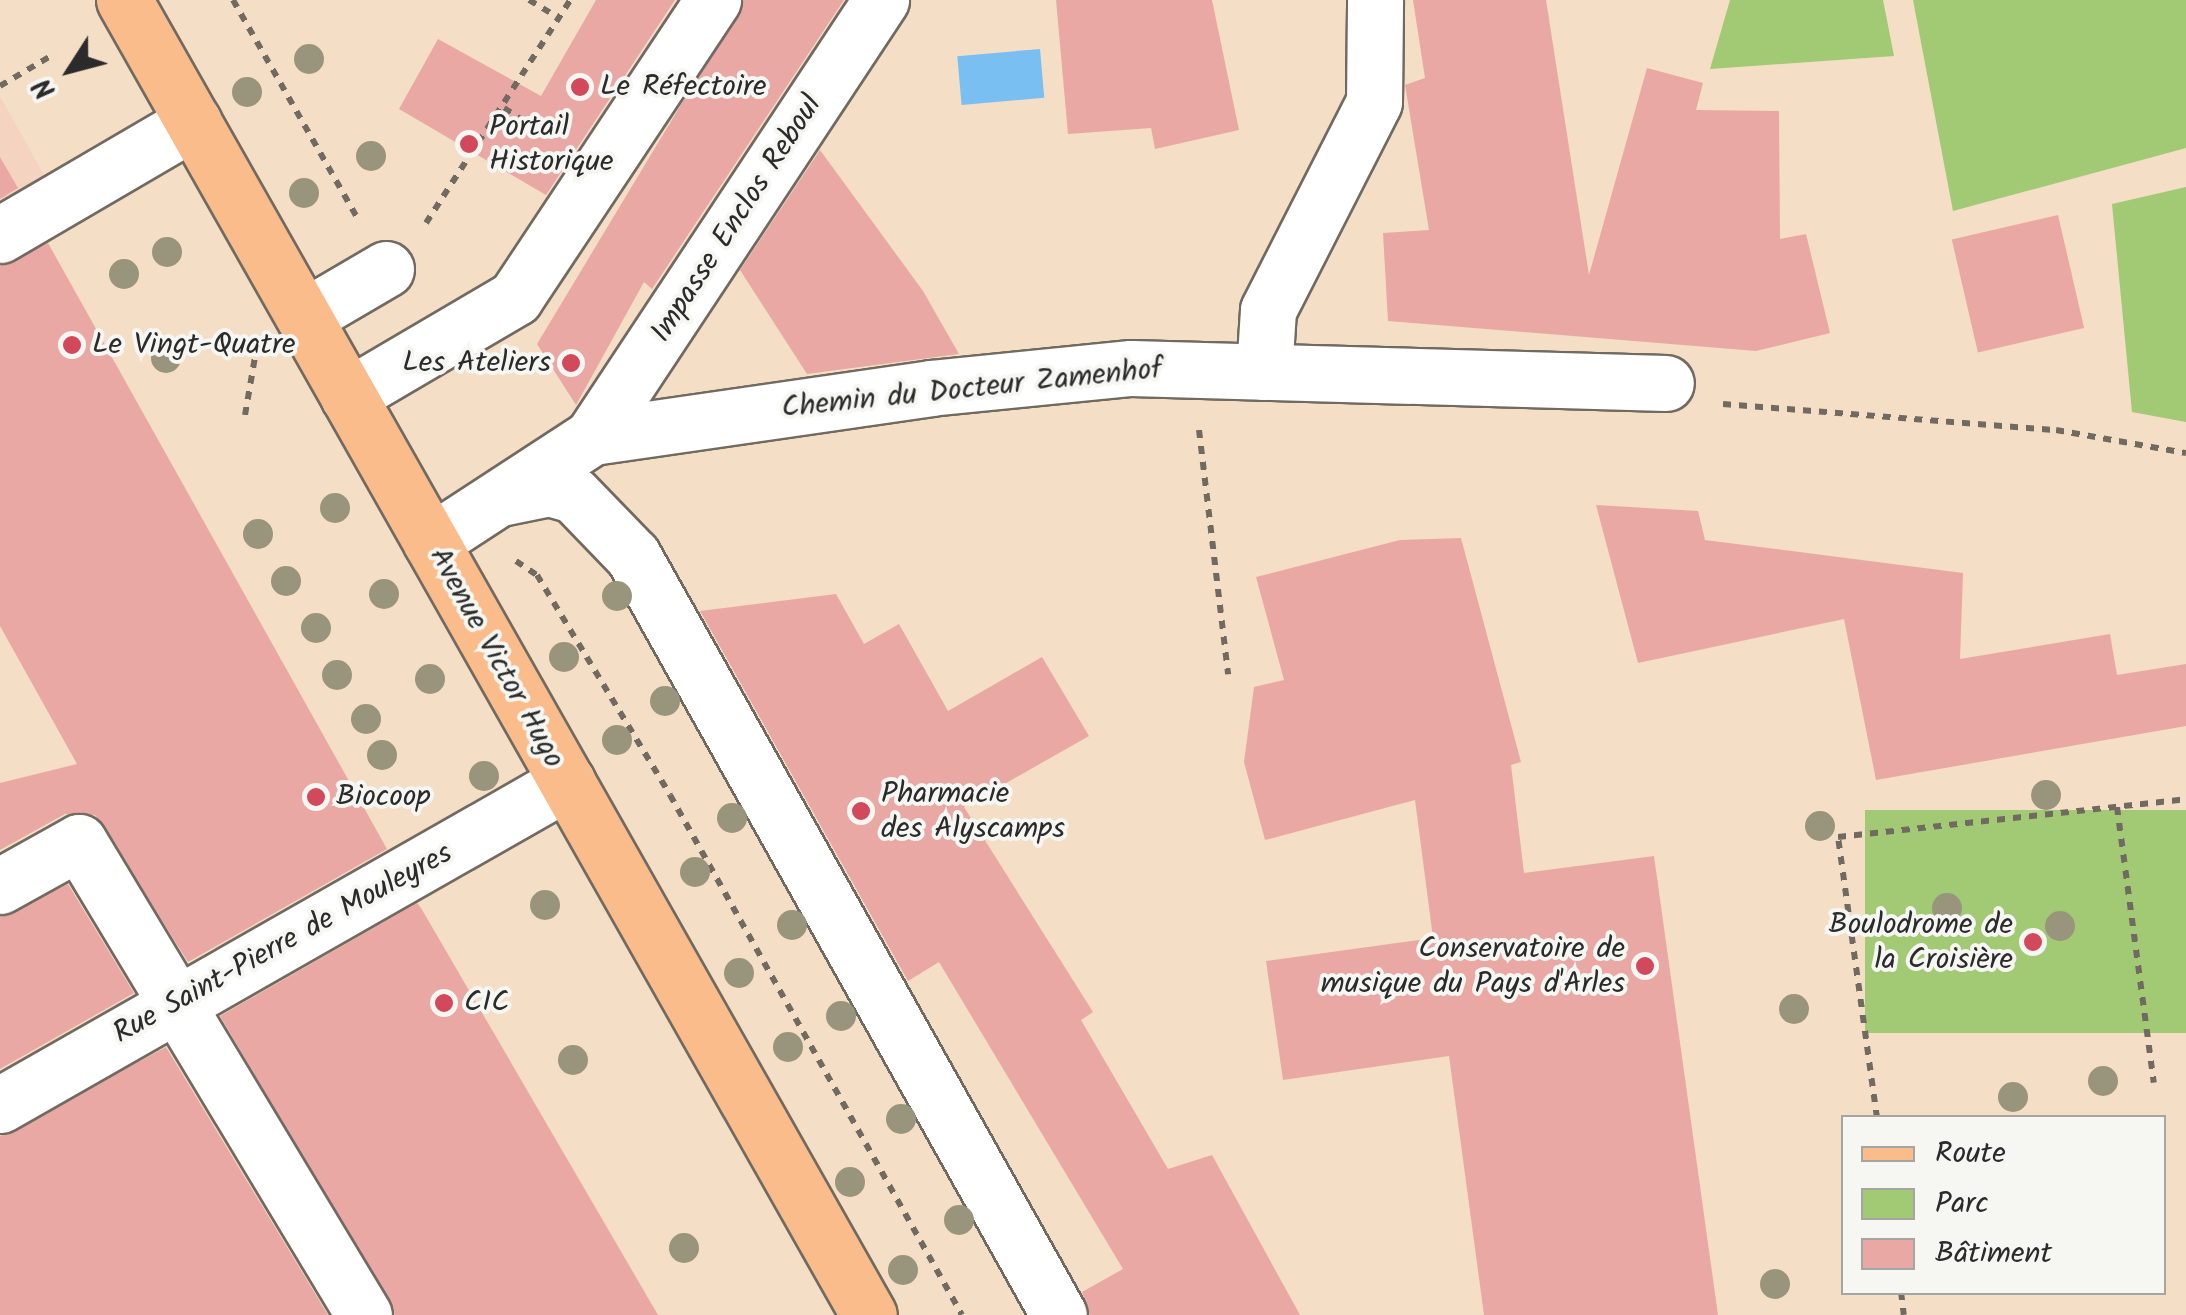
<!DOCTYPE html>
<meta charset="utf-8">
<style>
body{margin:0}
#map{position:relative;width:2186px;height:1315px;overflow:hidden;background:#f4dec5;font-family:Kalam,sans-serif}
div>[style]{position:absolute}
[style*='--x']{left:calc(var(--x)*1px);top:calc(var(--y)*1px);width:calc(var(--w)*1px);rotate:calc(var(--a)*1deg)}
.built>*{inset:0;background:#f4d3c1}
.green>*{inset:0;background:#a2c974;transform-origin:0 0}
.water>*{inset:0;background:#7abff1;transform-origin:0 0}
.building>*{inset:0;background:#eaa8a4;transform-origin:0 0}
.path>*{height:6px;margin-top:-3px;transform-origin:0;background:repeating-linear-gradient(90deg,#716a61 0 8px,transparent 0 16px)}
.roads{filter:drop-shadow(2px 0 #716a61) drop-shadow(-2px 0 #716a61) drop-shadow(0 2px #716a61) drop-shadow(0 -2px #716a61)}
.minor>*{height:55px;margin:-27.5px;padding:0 27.5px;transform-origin:27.5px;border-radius:27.5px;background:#fff}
.major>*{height:55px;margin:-27.5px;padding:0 27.5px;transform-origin:27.5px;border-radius:27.5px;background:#f9bc8a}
.trees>*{width:30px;height:30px;margin:-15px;border-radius:50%;background:#99957c}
.dots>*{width:28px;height:28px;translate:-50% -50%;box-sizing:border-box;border:5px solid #f6f6f2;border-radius:50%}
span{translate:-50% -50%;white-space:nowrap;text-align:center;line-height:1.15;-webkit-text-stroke:8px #f6f6f2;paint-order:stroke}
.poi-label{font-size:30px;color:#2b2b2b}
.left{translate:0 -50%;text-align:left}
.right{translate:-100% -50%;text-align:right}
.street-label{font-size:30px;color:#2b2b2b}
.legend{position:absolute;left:1841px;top:1115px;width:325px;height:180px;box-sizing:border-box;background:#f6f6f2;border:2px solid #a5a5a2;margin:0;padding:12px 18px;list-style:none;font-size:30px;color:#2b2b2b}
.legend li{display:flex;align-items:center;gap:20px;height:50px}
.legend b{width:50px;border:2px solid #a5a5a2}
.north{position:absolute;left:20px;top:20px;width:100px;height:100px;-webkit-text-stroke:8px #f6f6f2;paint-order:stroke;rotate:234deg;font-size:28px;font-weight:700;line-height:40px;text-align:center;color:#2b2b2b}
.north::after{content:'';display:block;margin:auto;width:35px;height:45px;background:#2b2b2b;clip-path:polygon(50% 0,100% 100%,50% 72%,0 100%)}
</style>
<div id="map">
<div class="built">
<i style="clip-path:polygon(0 96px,66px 215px,0 254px)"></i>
</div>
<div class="green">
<i style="clip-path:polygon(1730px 0,1883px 0,1894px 56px,1710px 69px)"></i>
<i style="clip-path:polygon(1913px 0,2186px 0,2186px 148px,1953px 211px)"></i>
<i style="clip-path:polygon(2186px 187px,2186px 422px,2132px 412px,2112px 204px)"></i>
<i style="left:2186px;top:810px;width:223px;height:321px;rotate:90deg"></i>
</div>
<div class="water">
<i style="left:1040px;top:49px;width:49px;height:83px;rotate:85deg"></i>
</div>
<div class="building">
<i style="clip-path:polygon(596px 0,675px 0,546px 195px,399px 109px,438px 39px,541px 96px)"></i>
<i style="clip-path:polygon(744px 0,844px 0,652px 289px,644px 282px,576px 405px,537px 344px)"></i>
<i style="clip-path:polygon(1056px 0,1212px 0,1239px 130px,1155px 149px,1151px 128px,1068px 134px)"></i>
<i style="clip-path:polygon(1413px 0,1546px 0,1589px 275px,1647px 68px,1703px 83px,1696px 110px,1779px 111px,1780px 239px,1806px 234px,1830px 333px,1756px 351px,1388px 321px,1383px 233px,1429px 230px,1405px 85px,1425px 78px)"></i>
<i style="clip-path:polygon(820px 150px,923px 291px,959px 354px,807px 374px,740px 270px)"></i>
<i style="clip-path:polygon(0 157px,18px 188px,0 199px)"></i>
<i style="left:2058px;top:215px;width:116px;height:109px;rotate:77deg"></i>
<i style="clip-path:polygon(48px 243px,387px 849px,188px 962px,95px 815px,65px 814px,0 850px,0 783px,77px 764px,0 626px,0 266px)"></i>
<i style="clip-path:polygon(1596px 505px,1698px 511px,1705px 540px,1963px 573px,1960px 659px,2110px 634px,2117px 675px,2186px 664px,2186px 726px,1876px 780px,1844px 619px,1638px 663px)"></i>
<i style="clip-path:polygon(1461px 538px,1521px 762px,1511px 765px,1524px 873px,1654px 856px,1718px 1315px,1484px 1315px,1449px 1056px,1283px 1080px,1266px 961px,1433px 938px,1415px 800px,1265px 840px,1244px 762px,1254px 687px,1284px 680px,1256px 577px,1400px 540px)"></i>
<i style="clip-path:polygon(836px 594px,864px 644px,899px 624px,948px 711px,1042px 657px,1089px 736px,964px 807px,1093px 1012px,1081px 1020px,1168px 1169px,1212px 1155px,1300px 1315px,1090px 1315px,1082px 1292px,1123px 1269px,939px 962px,908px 981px,700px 611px)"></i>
<i style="clip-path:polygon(68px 884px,134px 993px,0 1069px,0 917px)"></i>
<i style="clip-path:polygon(417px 903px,421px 908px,658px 1315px,395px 1315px,220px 1016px)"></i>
<i style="clip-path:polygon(166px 1047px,328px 1315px,0 1315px,0 1136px)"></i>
</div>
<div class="path">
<i style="--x:233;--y:0;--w:249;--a:60.3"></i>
<i style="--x:529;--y:0;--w:35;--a:31"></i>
<i style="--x:0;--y:86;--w:57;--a:-30.6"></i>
<i style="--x:504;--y:108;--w:27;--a:34"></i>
<i style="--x:426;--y:223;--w:265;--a:-57.1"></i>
<i style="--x:1723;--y:404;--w:334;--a:4.5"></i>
<i style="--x:2056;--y:430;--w:132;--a:10"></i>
<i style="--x:245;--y:415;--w:59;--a:-80.2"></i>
<i style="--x:1199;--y:430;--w:246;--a:83.2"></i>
<i style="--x:516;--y:561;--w:25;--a:34"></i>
<i style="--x:537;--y:575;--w:257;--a:58.8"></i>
<i style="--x:670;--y:795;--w:596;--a:60.68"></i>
<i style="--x:2117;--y:807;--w:278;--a:82.4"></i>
<i style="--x:1877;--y:1118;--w:284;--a:-97.9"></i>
<i style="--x:1838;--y:837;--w:350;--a:-6.2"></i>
<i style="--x:1901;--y:1292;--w:23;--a:83"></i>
</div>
<div class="roads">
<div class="minor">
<i style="--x:0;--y:235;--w:224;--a:-30.3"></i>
<i style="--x:304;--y:317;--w:95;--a:-30.3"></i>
<i style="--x:1264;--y:372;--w:62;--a:-86.3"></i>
<i style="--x:1268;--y:310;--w:233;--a:-63"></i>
<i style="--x:1374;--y:102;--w:102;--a:-89.4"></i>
<i style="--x:348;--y:396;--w:194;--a:-30.4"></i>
<i style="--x:515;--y:298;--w:358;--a:-56.4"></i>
<i style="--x:592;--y:437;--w:524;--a:-56.52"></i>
<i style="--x:505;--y:497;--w:45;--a:-11.6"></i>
<i style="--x:549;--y:488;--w:26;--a:16"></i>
<i style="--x:574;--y:495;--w:85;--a:46"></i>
<i style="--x:633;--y:556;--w:870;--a:60.7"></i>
<i style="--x:431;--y:542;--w:192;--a:-33.1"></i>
<i style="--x:592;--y:437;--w:342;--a:-8.2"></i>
<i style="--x:930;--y:388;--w:202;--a:-5.7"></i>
<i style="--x:1131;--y:368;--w:535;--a:1.61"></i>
<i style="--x:0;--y:886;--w:90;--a:-29.1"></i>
<i style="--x:79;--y:842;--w:552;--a:58.93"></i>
<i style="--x:0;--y:1105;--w:653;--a:-29.67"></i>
</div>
<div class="major">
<i style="--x:124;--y:0;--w:1511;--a:60.47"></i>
</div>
</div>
<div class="trees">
<i style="left:309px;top:59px"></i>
<i style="left:247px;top:92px"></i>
<i style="left:371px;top:156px"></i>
<i style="left:304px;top:193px"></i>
<i style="left:167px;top:252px"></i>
<i style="left:124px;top:274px"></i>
<i style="left:166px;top:358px"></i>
<i style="left:335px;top:508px"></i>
<i style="left:258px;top:534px"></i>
<i style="left:286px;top:581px"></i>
<i style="left:384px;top:594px"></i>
<i style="left:617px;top:596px"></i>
<i style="left:316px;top:628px"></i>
<i style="left:564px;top:657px"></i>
<i style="left:337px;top:675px"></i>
<i style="left:430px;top:679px"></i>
<i style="left:665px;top:701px"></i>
<i style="left:366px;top:719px"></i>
<i style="left:617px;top:740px"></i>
<i style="left:382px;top:755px"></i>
<i style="left:484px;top:776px"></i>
<i style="left:2046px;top:795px"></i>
<i style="left:732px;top:818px"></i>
<i style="left:1820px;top:826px"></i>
<i style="left:695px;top:872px"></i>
<i style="left:545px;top:905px"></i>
<i style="left:1947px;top:908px"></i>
<i style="left:792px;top:925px"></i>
<i style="left:2060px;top:926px"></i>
<i style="left:739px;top:973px"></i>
<i style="left:1794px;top:1009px"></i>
<i style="left:841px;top:1016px"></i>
<i style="left:788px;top:1047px"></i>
<i style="left:573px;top:1060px"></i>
<i style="left:2103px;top:1081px"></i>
<i style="left:2013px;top:1097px"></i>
<i style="left:901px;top:1119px"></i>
<i style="left:850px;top:1182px"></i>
<i style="left:959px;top:1220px"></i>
<i style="left:684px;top:1248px"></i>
<i style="left:903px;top:1270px"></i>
<i style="left:1775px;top:1284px"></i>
</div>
<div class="dots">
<i style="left:580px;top:87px;background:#d1495b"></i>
<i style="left:469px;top:144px;background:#d1495b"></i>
<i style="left:72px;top:345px;background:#d1495b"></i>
<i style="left:571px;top:363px;background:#d1495b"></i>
<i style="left:316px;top:797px;background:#d1495b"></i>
<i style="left:861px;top:811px;background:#d1495b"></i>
<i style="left:2033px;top:942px;background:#d1495b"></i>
<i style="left:1645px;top:966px;background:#d1495b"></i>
<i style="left:444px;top:1003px;background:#d1495b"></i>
</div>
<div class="poi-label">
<span class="left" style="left:600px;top:87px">Le Réfectoire</span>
<span class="left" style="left:489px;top:144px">Portail<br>Historique</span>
<span class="left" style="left:92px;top:345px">Le Vingt-Quatre</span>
<span class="right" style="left:551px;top:363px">Les Ateliers</span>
<span class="left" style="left:881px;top:811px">Pharmacie<br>des Alyscamps</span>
<span class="left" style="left:336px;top:797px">Biocoop</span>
<span class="right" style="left:2013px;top:942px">Boulodrome de<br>la Croisière</span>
<span class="right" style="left:1625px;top:966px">Conservatoire de<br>musique du Pays d'Arles</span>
<span class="left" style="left:464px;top:1003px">CIC</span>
</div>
<div class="street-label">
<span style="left:737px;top:219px;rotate:-57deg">Impasse Enclos Reboul</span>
<span style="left:972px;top:389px;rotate:-6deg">Chemin du Docteur Zamenhof</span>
<span style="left:496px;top:658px;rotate:61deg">Avenue Victor Hugo</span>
<span style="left:283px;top:944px;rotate:-29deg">Rue Saint-Pierre de Mouleyres</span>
</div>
<ul class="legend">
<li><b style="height:12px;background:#f9bc8a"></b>Route</li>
<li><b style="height:28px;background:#a2c974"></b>Parc</li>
<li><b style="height:28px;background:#eaa8a4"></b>Bâtiment</li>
</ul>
<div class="north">N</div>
</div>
